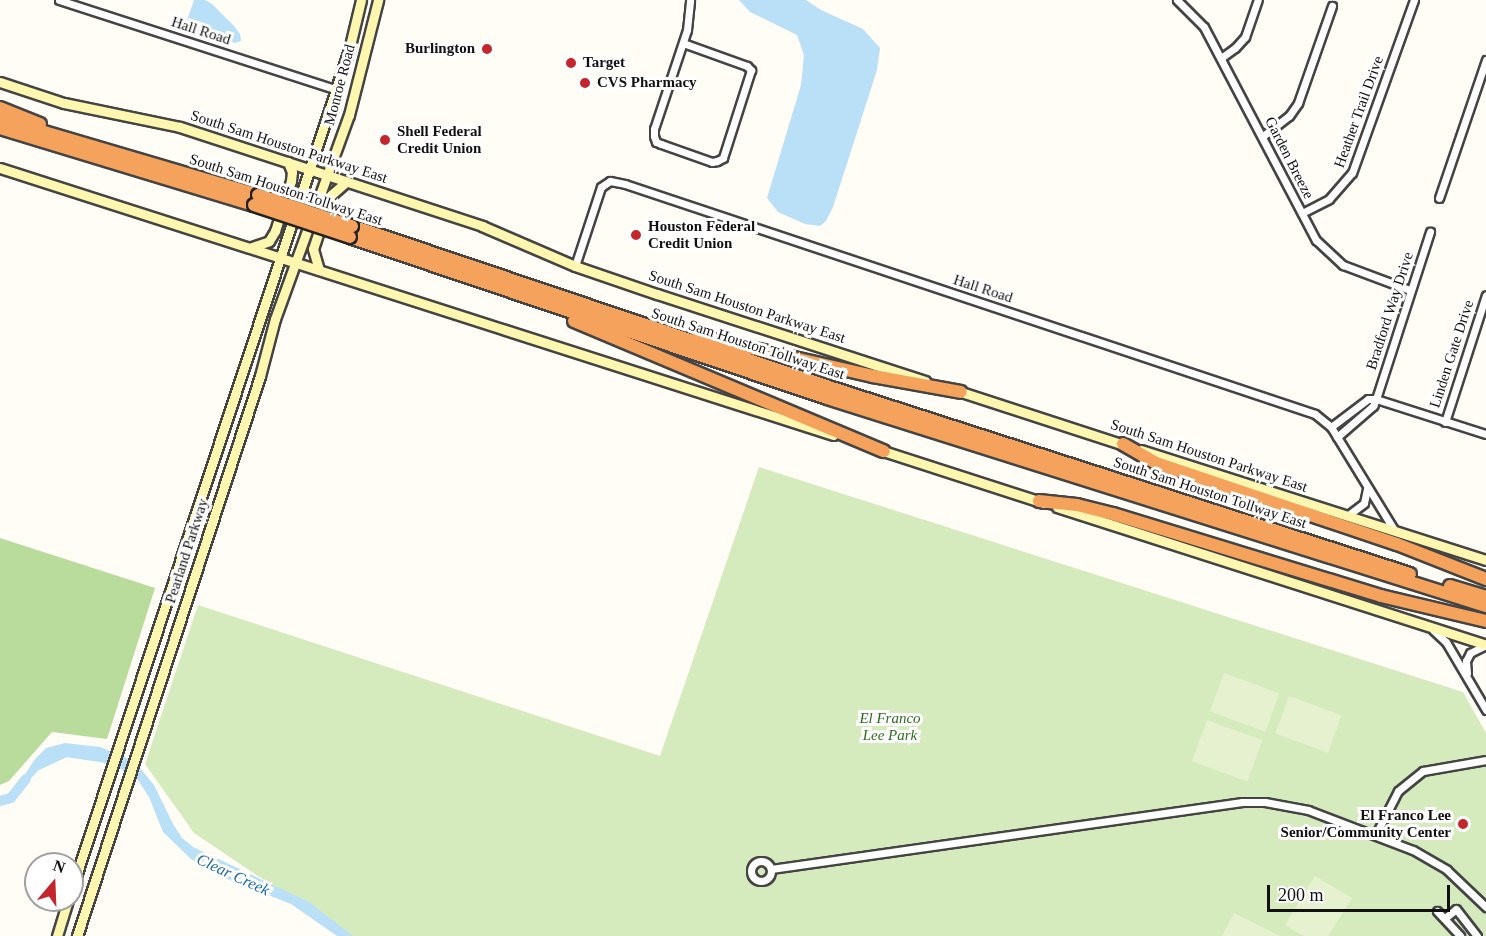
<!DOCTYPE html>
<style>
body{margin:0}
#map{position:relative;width:1486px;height:936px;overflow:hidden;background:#fffdf5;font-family:"Times New Roman",serif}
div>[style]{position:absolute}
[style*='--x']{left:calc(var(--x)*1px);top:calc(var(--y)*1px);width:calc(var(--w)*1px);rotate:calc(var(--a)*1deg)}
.green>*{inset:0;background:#d5ebbd}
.forest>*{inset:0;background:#b9dc9c}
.pitch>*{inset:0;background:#e6f2cf;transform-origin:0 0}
.water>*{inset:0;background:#b9e0f7}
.river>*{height:10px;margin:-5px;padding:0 5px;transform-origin:5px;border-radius:5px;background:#b9e0f7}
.roads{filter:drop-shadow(2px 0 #444) drop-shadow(-2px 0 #444) drop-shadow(0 2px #444) drop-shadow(0 -2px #444)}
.minor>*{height:7px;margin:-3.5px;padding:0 3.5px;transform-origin:3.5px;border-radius:3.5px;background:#fff}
.minor>.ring{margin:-3.5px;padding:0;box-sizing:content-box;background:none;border:7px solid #fff;border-radius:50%}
.secondary>*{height:9px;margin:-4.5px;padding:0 4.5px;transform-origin:4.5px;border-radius:4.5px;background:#fff6b0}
.motorway>*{height:12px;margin:-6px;padding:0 6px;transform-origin:6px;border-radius:6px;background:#f5a25d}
.bridges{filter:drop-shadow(2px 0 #222) drop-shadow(-2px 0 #222) drop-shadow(0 2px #222) drop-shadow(0 -2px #222)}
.motorway-bridge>*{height:12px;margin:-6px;padding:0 6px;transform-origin:6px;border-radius:6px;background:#f5a25d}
.dots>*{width:16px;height:16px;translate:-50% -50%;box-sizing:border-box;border:3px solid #fff;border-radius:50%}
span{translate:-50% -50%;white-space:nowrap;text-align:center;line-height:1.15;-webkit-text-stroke:6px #fff;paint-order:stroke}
.street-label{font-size:15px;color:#111}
.poi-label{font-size:15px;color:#111;font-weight:700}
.right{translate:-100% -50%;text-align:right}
.left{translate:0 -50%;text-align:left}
.park-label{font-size:15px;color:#2f6b1f;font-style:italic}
.water-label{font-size:16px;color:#1768a6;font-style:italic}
.north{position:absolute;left:24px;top:852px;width:60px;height:60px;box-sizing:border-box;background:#fff;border:2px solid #a0a0a0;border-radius:50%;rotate:19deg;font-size:16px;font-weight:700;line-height:24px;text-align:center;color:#111}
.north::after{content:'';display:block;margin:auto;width:21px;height:27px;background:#c4262e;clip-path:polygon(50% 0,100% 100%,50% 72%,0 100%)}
.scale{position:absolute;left:1267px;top:885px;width:183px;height:27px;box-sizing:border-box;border:3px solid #111;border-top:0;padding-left:8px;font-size:18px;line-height:21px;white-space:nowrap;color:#111;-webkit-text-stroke:4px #fff;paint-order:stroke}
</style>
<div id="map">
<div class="green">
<i style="clip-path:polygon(759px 467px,1463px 692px,1486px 733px,1486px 936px,342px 936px,310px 911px,194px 833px,145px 764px,198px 605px,660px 756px)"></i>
</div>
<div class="forest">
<i style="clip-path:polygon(0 538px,155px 588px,107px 739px,52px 732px,9px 781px,0 785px)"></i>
</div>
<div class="pitch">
<i style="left:1224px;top:673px;width:59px;height:41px;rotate:20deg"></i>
<i style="left:1289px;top:696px;width:56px;height:40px;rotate:20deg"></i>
<i style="left:1207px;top:720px;width:59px;height:44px;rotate:20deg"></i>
<i style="clip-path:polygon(1315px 876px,1352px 898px,1328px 936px,1304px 936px,1285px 925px)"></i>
<i style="clip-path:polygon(1234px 913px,1280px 936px,1222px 936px)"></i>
</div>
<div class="water">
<i style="clip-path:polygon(194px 0,205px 0,212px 4px,234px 26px,240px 34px,241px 41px,235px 43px,188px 27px,186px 23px)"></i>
<i style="clip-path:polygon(739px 0,806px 0,821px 10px,863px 29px,880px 48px,877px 70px,833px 207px,826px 221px,820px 226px,805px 224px,778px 212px,767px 198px,801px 85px,804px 55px,797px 35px,750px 12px)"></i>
<i style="clip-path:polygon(65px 743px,100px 747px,126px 758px,140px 768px,154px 785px,173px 824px,182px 838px,193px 847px,309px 902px,353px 936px,337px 936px,291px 904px,215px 874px,191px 859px,163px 832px,149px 797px,138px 780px,101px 756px,75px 750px,53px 754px,18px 793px,16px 788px,35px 759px,46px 748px)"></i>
</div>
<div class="river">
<i style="--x:38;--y:765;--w:31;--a:-25"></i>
<i style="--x:66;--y:752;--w:40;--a:8.5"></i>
<i style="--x:106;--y:758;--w:13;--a:29"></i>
<i style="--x:0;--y:801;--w:11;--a:-15"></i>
<i style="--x:11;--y:798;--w:24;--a:-52"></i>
</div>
<div class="roads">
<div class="minor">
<i style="--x:59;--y:0;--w:290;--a:17.9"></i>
<i style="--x:1177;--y:0;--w:38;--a:45"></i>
<i style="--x:1204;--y:27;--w:241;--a:62.3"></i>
<i style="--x:1316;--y:240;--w:37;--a:43"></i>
<i style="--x:1343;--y:265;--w:72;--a:20.5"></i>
<i style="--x:683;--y:43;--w:68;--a:19.8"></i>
<i style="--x:747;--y:66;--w:6;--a:45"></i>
<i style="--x:751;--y:70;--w:92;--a:107.7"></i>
<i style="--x:723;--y:158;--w:7;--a:153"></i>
<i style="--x:717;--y:161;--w:5;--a:169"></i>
<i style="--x:712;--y:162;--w:54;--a:-160.6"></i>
<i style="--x:661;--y:144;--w:5;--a:-158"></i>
<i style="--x:656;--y:142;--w:6;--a:-108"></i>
<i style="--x:654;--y:136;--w:7;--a:-90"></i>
<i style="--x:654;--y:129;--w:104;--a:-71.6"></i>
<i style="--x:687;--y:30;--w:30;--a:-84"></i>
<i style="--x:1221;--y:58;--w:17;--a:-36"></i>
<i style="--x:1235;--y:48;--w:15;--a:-48"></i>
<i style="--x:1245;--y:37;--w:39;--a:-71"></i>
<i style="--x:1263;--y:136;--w:33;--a:-38"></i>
<i style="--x:1289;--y:116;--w:16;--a:-55"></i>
<i style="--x:1298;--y:103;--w:103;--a:-70.7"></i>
<i style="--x:1439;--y:198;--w:146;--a:-71.2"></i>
<i style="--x:1302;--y:213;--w:30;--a:-27"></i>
<i style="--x:1329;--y:199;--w:35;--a:-49"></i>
<i style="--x:1352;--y:173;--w:184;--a:-70.3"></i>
<i style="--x:575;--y:266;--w:83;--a:-71.8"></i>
<i style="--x:601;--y:187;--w:11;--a:-34"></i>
<i style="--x:610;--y:181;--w:15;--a:11"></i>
<i style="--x:625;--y:184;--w:727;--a:18.43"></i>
<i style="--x:1315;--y:414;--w:21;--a:39"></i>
<i style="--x:1331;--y:427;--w:121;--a:58.5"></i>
<i style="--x:1445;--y:422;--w:133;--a:-72.1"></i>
<i style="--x:1331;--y:427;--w:46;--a:-37.1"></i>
<i style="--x:1368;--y:399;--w:8;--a:0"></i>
<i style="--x:1376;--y:399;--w:115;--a:17.7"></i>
<i style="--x:1337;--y:437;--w:48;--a:-40.7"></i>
<i style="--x:1373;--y:406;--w:8;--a:-67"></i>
<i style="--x:1376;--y:399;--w:176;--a:-72.1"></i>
<i style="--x:1347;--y:516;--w:21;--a:-37"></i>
<i style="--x:1364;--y:503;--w:14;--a:-78"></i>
<i style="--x:1433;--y:630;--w:18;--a:43"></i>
<i style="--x:1446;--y:642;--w:79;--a:59.5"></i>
<i style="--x:1467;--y:673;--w:12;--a:-95"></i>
<i style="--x:1466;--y:661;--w:9;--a:-63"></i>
<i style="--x:1470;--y:653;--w:18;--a:-27"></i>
<i style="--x:1376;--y:834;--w:48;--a:-62.9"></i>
<i style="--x:1398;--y:791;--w:32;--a:-39"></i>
<i style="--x:1423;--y:771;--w:64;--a:-9.9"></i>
<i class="ring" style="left:751px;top:861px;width:13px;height:13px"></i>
<i style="--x:771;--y:869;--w:476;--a:-8.1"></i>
<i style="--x:1242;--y:802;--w:23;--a:0"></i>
<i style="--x:1265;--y:802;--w:44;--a:10.5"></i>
<i style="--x:1308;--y:810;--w:112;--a:20.9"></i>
<i style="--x:1413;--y:850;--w:39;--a:30"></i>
<i style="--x:1447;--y:870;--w:54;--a:43.5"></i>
<i style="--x:1437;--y:911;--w:34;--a:47"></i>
<i style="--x:1445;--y:918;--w:14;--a:-39"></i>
<i style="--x:1456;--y:909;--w:34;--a:52"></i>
</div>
<div class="secondary">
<i style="--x:0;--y:82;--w:67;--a:18.2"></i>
<i style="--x:64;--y:103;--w:118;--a:11.7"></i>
<i style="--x:180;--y:127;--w:318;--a:18.1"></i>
<i style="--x:482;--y:226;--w:101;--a:23.3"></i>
<i style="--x:575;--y:266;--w:87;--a:18.9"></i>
<i style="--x:657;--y:294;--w:282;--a:18"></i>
<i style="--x:0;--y:168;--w:875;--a:17.77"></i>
<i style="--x:252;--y:247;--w:18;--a:-19"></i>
<i style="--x:269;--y:241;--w:12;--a:-59"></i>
<i style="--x:275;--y:231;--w:52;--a:-72.3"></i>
<i style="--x:291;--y:181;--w:9;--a:-84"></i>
<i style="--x:292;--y:172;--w:11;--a:-112"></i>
<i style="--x:319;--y:270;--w:22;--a:-106"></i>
<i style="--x:313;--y:249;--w:57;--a:-71.6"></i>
<i style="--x:331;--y:195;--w:20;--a:-41"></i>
<i style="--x:955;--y:390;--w:181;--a:18"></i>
<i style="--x:880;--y:450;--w:172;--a:17.9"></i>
<i style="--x:1141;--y:450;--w:362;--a:17.7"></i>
<i style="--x:1057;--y:507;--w:451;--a:17.8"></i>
<i style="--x:72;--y:888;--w:883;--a:-71.71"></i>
<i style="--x:349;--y:50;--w:51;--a:-76.5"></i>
<i style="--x:57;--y:936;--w:38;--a:-73"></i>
<i style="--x:77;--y:936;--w:589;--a:-71.9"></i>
<i style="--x:260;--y:376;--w:59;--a:-75.3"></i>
<i style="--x:275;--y:319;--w:217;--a:-70.1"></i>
<i style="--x:349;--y:115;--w:119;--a:-75.8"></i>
</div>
<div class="motorway">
<i style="--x:0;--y:108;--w:43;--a:21.8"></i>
<i style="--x:0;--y:119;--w:269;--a:16.4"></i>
<i style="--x:0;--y:128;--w:265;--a:16.9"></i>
<i style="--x:352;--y:226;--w:510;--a:18.65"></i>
<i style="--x:835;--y:389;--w:604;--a:17.84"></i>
<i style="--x:350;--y:237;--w:503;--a:18.65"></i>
<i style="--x:827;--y:398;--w:691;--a:17.52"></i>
<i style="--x:574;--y:321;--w:336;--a:22.8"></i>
<i style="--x:698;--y:336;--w:180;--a:12.9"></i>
<i style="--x:873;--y:376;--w:89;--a:10.3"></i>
<i style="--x:1123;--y:444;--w:38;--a:30"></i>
<i style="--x:1156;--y:463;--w:254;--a:18.6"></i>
<i style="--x:1397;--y:544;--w:96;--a:21.5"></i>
<i style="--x:1039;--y:501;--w:38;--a:6"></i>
<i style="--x:1077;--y:505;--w:37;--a:14"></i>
<i style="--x:1113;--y:514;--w:280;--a:17"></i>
<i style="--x:1381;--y:596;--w:108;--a:13.4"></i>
<i style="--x:1450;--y:586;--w:38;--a:17"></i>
</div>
</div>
<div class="bridges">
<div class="motorway-bridge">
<i style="--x:258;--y:195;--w:99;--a:18.3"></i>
<i style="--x:254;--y:205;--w:101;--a:18.4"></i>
</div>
</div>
<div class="dots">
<i style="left:487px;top:49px;background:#c4262e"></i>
<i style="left:571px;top:63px;background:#c4262e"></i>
<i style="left:585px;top:83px;background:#c4262e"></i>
<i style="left:385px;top:140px;background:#c4262e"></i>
<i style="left:636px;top:235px;background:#c4262e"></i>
<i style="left:1463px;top:824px;background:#c4262e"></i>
</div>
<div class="street-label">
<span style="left:201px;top:31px;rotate:18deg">Hall Road</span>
<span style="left:340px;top:85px;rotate:-75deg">Monroe Road</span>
<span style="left:1359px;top:112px;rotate:-70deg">Heather Trail Drive</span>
<span style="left:289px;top:147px;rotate:18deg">South Sam Houston Parkway East</span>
<span style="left:1289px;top:158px;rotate:63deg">Garden Breeze</span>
<span style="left:286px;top:190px;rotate:18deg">South Sam Houston Tollway East</span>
<span style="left:983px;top:289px;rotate:18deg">Hall Road</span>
<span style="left:747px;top:307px;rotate:18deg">South Sam Houston Parkway East</span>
<span style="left:1390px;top:311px;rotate:-72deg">Bradford Way Drive</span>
<span style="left:748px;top:344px;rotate:18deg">South Sam Houston Tollway East</span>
<span style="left:1452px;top:354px;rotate:-72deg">Linden Gate Drive</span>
<span style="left:1209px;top:456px;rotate:18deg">South Sam Houston Parkway East</span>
<span style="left:1210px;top:493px;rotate:18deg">South Sam Houston Tollway East</span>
<span style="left:187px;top:551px;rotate:-72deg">Pearland Parkway</span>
</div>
<div class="poi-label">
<span class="right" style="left:475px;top:49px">Burlington</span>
<span class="left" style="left:583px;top:63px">Target</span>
<span class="left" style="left:597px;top:83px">CVS Pharmacy</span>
<span class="left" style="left:397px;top:140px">Shell Federal<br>Credit Union</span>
<span class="left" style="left:648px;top:235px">Houston Federal<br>Credit Union</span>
<span class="right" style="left:1451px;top:824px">El Franco Lee<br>Senior/Community Center</span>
</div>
<div class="park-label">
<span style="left:890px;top:727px">El Franco<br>Lee Park</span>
</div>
<div class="water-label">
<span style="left:233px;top:875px;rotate:25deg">Clear Creek</span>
</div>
<div class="north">N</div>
<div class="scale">200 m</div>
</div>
